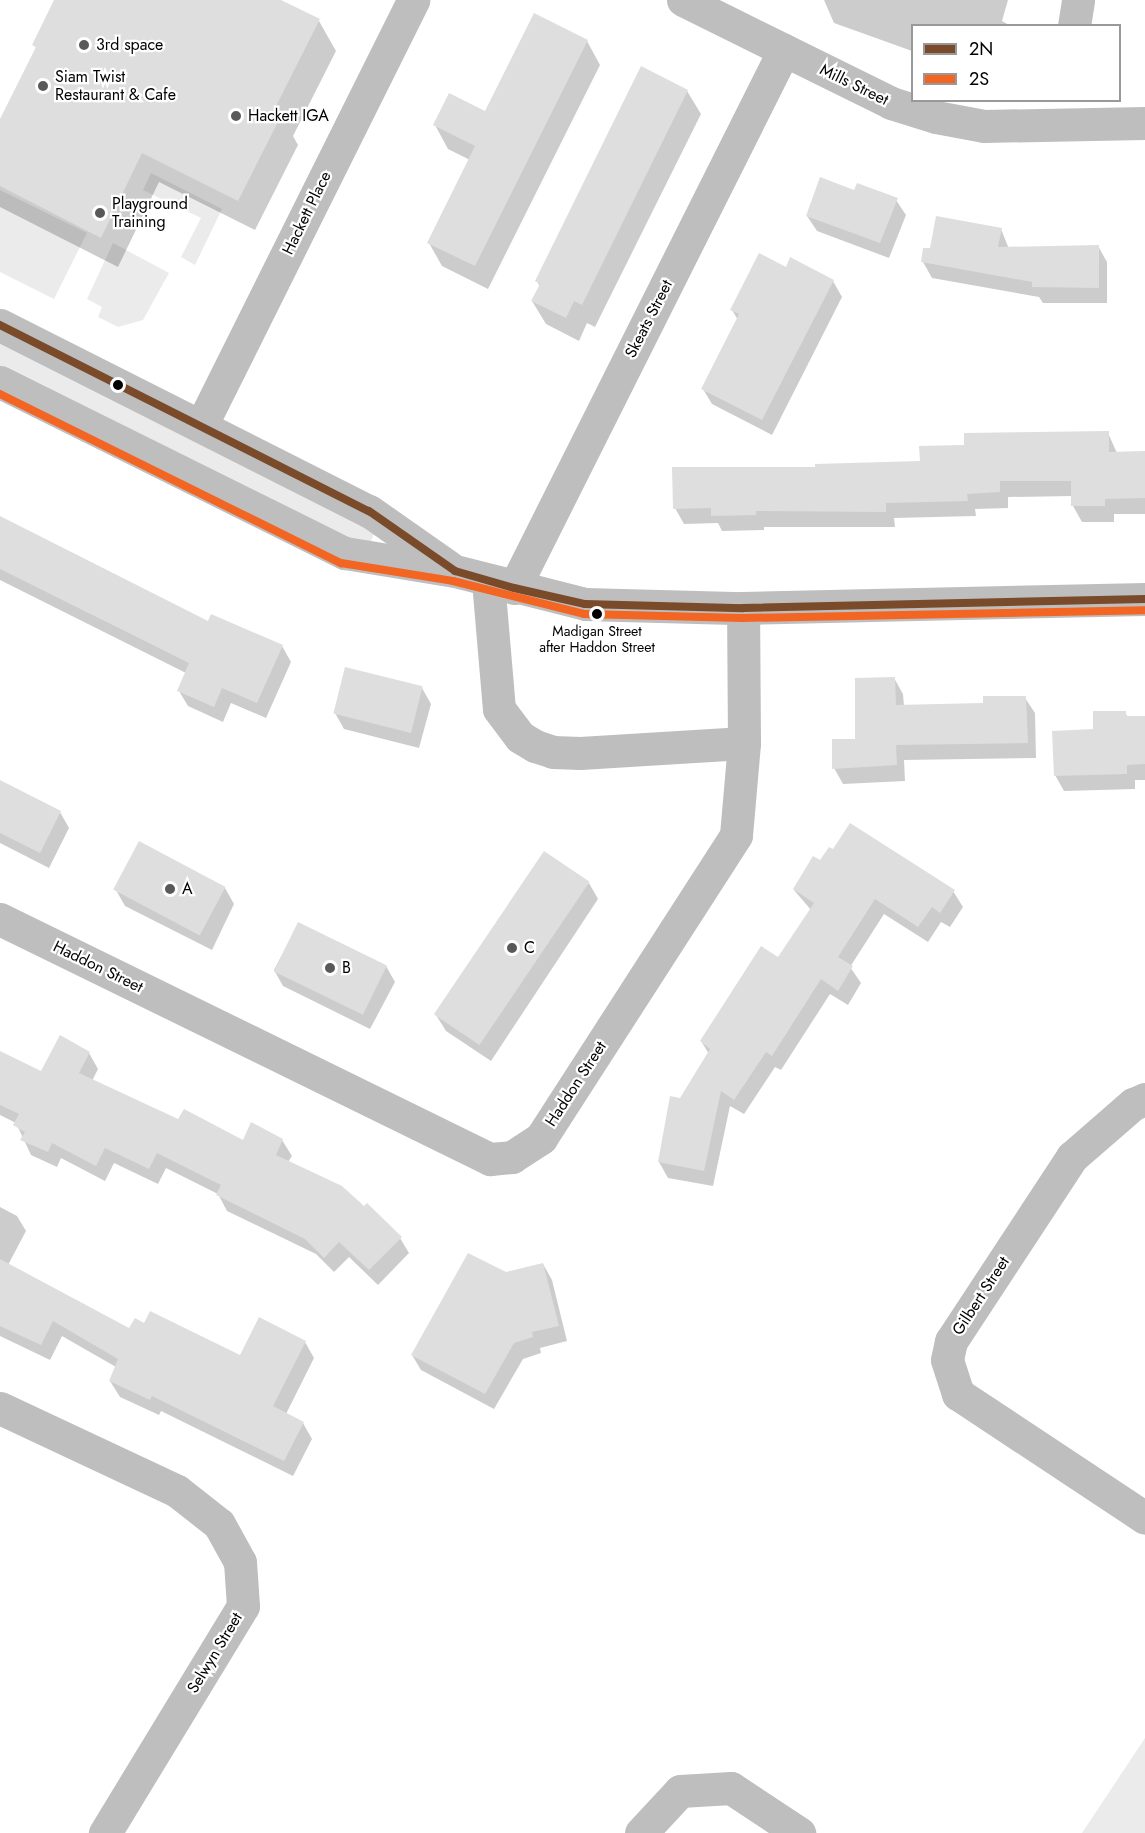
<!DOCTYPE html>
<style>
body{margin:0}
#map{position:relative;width:1145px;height:1833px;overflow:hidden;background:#fff;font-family:Jost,sans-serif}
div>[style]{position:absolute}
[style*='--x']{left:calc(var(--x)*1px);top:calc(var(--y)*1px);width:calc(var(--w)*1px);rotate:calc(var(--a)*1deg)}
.green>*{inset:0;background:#ebebeb}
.shadow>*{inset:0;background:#0003}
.building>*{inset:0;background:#dedede;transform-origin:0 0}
.minor>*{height:33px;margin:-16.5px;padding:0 16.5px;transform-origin:16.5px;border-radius:16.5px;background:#bebebe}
.bus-1>*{height:8px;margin:-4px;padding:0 4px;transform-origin:4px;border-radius:4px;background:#7a4b2a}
.bus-2>*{height:8px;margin:-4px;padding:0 4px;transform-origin:4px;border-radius:4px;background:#f26522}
.dots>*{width:16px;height:16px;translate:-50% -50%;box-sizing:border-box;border:3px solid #fff;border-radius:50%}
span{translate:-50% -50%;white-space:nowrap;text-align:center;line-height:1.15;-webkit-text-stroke:4.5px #fff;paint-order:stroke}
.bus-label{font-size:14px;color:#000}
.poi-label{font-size:16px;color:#000}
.left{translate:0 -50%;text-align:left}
.street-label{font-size:16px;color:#000}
.legend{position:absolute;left:911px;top:24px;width:210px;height:78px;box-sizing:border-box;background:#fff;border:2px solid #999;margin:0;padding:8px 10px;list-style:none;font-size:18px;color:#000}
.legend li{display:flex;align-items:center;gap:12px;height:30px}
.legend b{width:30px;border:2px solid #999}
</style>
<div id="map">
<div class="green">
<i style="clip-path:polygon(151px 173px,222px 209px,195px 265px,181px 257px,201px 218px,143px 190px)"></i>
<i style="clip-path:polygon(0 190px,87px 233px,54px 299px,0 272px)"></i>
<i style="clip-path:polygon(113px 243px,169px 273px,143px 320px,118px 327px,98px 317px,102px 307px,87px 299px)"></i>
<i style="clip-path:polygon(0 343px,376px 529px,370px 544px,354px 541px,0 375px)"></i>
<i style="clip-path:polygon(1145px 1738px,1145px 1833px,1082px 1833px)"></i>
</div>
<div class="shadow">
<i style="clip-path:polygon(55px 0,278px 0,319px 21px,336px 51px,293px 136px,298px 145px,255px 230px,159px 182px,118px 267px,0 207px,0 122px,37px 49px,34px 45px)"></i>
<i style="clip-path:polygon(824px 0,1008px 0,1002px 21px,1011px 26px,912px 26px,912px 51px,834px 23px)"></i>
<i style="clip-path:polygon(587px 41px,600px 65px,488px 289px,442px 266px,429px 243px,470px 160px,448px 149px,435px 125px,486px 113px)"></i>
<i style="clip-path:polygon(687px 91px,701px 114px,595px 327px,587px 323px,579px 341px,546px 324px,532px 301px,540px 287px,537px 281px)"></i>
<i style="clip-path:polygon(855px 192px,896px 200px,906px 215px,889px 258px,817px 231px,807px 216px)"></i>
<i style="clip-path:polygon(1001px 229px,1009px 249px,1098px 246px,1107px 262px,1107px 303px,1043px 303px,1039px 297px,932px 278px,923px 262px,931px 249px)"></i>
<i style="clip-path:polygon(787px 269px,833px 281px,842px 297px,772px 435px,712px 404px,703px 389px,738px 320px,732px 310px)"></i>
<i style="clip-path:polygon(1108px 433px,1117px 453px,1145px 452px,1145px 514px,1114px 514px,1114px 522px,1082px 522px,1073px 506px,1073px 496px,1008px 497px,1008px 508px,975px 509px,976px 516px,894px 518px,895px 527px,764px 527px,764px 530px,722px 531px,718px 523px,684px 524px,675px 508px,817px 469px,921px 462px,966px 446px)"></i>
<i style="clip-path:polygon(0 518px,208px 623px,282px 646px,291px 662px,266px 718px,231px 703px,223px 722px,188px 706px,179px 691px,186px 673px,0 580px)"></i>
<i style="clip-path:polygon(894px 678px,903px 694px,904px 706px,984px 704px,1025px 698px,1035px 713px,1036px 758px,904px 760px,905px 781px,843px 784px,834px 768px,857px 740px)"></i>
<i style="clip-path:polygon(422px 688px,431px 704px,419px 748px,344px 729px,335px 713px)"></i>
<i style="clip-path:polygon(1125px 712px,1128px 718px,1145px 717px,1145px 780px,1135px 780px,1135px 789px,1064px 791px,1055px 775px,1094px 731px)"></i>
<i style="clip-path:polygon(0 781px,60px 812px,69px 828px,49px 868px,0 843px)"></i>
<i style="clip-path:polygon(820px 862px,953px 891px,963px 907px,950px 927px,941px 922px,928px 942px,884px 914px,850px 967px,861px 983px,848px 1005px,830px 994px,781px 1070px,775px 1067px,744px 1114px,730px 1106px,713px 1186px,668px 1178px,659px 1162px,681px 1099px,709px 1054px,701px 1041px,778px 959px,811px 910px,794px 890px)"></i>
<i style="clip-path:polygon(589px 883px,598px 899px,491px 1061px,446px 1031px,436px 1015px)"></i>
<i style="clip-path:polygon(225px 888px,234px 904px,212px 950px,125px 906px,116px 890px)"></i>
<i style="clip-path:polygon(298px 924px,386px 966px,395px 982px,370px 1029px,283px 986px,274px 970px)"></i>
<i style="clip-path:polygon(0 1053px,42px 1073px,89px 1053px,98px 1069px,92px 1081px,179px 1121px,243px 1142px,282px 1140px,292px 1156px,288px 1162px,400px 1238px,409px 1253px,378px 1285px,349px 1257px,334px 1272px,316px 1254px,227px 1211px,218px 1194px,166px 1168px,158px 1184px,114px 1163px,105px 1181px,61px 1158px,57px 1167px,31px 1155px,16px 1123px,0 1115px)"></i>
<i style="clip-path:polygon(0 1207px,17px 1216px,26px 1231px,8px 1265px,130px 1330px,241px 1357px,305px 1342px,314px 1358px,286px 1414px,303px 1423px,312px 1439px,293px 1476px,161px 1411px,159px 1415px,120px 1397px,110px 1381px,116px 1367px,62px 1336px,50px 1360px,0 1336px)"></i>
<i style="clip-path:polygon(543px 1264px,552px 1280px,567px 1341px,540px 1348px,541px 1353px,523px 1359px,494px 1409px,421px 1370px,412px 1355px,506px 1274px)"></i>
</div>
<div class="building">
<i style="clip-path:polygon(54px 0,281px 0,320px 19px,274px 110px,282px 114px,238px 201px,142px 153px,101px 238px,0 186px,0 119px,36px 47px,32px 45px)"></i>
<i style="clip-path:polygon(534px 13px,588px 40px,475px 266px,427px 243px,475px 146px,433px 125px,449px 93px,485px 111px)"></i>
<i style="clip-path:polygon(641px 66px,688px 90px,582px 305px,574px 301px,566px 318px,531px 301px,540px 284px,535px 281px)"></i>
<i style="clip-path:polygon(820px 177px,854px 190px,857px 183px,898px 198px,880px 243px,806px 216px)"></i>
<i style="clip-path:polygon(936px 216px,1002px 228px,998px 247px,1099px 245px,1099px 288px,1032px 287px,1032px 282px,921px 262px,923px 248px,930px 248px)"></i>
<i style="clip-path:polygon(759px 253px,786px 267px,790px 257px,834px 280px,762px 420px,701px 389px,739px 314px,730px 310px)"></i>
<i style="clip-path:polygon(1109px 431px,1109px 452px,1145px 451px,1145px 498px,1105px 499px,1105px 506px,1071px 506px,1071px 481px,1000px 481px,1000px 492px,967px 494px,968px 501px,886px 503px,886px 512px,756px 511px,756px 515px,711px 516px,711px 508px,673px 509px,672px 467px,815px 467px,815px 464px,920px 461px,919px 446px,964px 445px,964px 433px)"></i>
<i style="clip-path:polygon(0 516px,208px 621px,211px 614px,283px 645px,257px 703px,222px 688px,214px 707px,177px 691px,189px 663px,0 569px)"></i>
<i style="left:345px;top:667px;width:80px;height:48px;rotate:14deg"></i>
<i style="clip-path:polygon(895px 677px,896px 705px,983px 703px,983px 696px,1026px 696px,1028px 743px,896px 745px,897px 765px,832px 769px,832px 739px,855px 739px,855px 678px)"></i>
<i style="clip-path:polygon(1093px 711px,1126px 711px,1126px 716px,1145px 716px,1145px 764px,1127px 765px,1127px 774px,1054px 776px,1052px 731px,1093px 729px)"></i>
<i style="clip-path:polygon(0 780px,61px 811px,40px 853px,0 833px)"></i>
<i style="clip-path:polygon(850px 823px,955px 890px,940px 913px,932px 907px,918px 927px,875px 899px,838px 957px,853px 966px,838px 991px,821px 979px,772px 1056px,766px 1052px,734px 1100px,721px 1091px,704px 1171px,658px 1162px,670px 1096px,680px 1098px,710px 1049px,700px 1041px,761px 946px,778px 957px,814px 903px,793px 889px,813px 856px,820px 860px,829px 847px,833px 849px)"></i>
<i style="left:139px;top:841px;width:98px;height:55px;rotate:28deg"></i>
<i style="left:544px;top:851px;width:55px;height:197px;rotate:34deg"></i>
<i style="left:298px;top:922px;width:99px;height:55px;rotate:26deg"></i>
<i style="clip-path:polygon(60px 1035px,90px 1052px,79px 1073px,178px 1119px,184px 1109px,243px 1140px,251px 1122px,283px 1139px,276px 1155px,342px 1186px,364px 1206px,367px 1203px,402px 1237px,369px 1270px,339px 1242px,324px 1258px,305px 1239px,216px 1195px,221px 1185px,157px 1153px,149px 1169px,105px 1148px,96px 1166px,52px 1143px,48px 1152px,20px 1140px,25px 1132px,13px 1125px,19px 1114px,0 1105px,0 1051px,41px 1071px)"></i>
<i style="clip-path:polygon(468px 1253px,506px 1272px,543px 1263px,559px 1326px,532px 1332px,533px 1337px,514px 1343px,485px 1394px,411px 1355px)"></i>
<i style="clip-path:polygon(0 1259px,129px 1328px,135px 1318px,144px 1323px,150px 1311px,240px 1355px,259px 1317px,306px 1341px,273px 1406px,304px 1422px,284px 1461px,152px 1396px,150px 1400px,109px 1381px,118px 1359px,53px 1321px,41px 1345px,0 1326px)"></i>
</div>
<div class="minor">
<i style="--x:683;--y:0;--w:232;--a:26.3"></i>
<i style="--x:891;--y:103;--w:47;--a:17.3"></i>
<i style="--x:936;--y:117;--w:49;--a:10.6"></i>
<i style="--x:984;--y:126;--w:161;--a:-1.1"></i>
<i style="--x:1074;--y:26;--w:26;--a:-81"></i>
<i style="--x:0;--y:325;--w:413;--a:26.8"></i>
<i style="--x:369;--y:511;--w:98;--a:35"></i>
<i style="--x:0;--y:382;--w:385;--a:26.4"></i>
<i style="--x:345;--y:553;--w:111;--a:9.3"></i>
<i style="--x:455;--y:571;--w:134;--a:14.2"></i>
<i style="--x:585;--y:604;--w:158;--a:1.5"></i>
<i style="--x:743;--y:608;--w:402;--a:-1.3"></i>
<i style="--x:201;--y:426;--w:476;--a:-63.5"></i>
<i style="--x:488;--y:581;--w:128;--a:85.1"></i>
<i style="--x:499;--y:709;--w:35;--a:53"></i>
<i style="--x:520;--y:737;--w:17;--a:31"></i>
<i style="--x:535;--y:746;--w:19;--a:18"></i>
<i style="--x:553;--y:752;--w:27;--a:2"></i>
<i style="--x:580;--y:753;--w:164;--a:-3.5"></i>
<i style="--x:514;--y:588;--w:602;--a:-63.35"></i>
<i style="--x:0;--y:919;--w:546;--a:26.1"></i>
<i style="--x:490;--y:1159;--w:22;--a:-5"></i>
<i style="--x:512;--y:1157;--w:35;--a:-33"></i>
<i style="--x:541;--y:1138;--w:360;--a:-57.2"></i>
<i style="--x:736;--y:835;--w:92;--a:-85"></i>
<i style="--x:744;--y:743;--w:135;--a:-90.4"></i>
<i style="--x:1145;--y:1099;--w:13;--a:157"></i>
<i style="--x:1133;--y:1104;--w:81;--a:139"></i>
<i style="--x:1072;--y:1157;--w:220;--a:123.3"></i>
<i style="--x:951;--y:1341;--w:19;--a:102"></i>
<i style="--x:947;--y:1360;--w:36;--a:72"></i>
<i style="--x:958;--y:1394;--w:224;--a:33.5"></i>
<i style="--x:0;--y:1408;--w:195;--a:25.1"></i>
<i style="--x:177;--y:1491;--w:53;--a:38.2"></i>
<i style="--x:219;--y:1524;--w:43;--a:61.1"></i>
<i style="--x:240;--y:1562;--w:44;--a:86.1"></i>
<i style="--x:243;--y:1606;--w:266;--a:121.3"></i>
<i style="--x:641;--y:1833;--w:57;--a:-47.1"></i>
<i style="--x:680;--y:1791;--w:51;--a:-3.4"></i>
<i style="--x:731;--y:1788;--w:82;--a:33.5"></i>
</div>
<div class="bus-1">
<i style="--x:0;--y:325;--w:413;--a:26.8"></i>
<i style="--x:369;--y:511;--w:105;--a:34.9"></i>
<i style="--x:455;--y:571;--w:61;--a:16.1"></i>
<i style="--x:514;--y:588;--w:73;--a:12.7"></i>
<i style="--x:585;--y:604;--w:158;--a:1.5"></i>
<i style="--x:743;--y:608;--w:402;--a:-1.3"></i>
</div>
<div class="bus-2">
<i style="--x:0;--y:394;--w:381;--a:26.4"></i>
<i style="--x:341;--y:563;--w:113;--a:9.1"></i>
<i style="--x:453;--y:581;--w:135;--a:14.1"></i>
<i style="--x:584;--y:614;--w:159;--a:1.4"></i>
<i style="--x:743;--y:618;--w:402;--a:-1.1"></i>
</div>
<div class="dots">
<i style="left:84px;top:45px;background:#595959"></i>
<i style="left:43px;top:86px;background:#595959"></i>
<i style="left:236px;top:116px;background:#595959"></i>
<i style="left:100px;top:213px;background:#595959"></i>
<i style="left:118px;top:385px;background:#000"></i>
<i style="left:597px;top:614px;background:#000"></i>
<i style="left:170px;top:889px;background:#595959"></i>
<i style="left:512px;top:948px;background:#595959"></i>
<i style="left:330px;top:968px;background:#595959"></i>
</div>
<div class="bus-label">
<span style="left:597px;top:639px">Madigan Street<br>after Haddon Street</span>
</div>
<div class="poi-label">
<span class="left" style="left:96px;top:45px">3rd space</span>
<span class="left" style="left:55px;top:86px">Siam Twist<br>Restaurant &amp; Cafe</span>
<span class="left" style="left:248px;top:116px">Hackett IGA</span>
<span class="left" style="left:112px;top:213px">Playground<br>Training</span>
<span class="left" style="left:182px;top:889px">A</span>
<span class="left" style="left:524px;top:948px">C</span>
<span class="left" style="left:342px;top:968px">B</span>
</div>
<div class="street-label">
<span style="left:854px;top:85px;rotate:26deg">Mills Street</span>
<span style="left:307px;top:213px;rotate:-64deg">Hackett Place</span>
<span style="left:649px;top:319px;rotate:-63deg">Skeats Street</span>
<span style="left:98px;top:967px;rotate:26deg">Haddon Street</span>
<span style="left:576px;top:1084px;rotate:-57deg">Haddon Street</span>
<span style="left:981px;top:1296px;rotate:-57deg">Gilbert Street</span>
<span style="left:215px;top:1653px;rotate:-59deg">Selwyn Street</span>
</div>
<ul class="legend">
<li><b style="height:8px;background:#7a4b2a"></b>2N</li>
<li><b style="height:8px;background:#f26522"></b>2S</li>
</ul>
</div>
